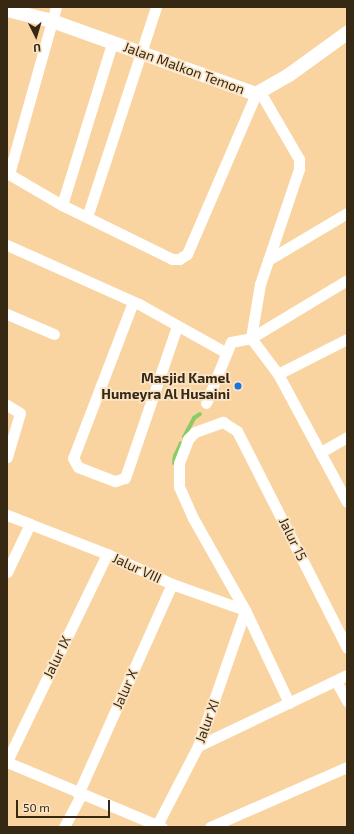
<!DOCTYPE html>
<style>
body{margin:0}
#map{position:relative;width:354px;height:834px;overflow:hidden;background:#f9d4a0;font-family:"Exo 2",sans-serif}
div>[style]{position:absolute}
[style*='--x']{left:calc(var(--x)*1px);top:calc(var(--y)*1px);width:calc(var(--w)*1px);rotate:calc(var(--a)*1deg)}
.stream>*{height:4px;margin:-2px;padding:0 2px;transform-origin:2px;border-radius:2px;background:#89cb68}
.minor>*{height:11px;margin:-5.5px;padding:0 5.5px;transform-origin:5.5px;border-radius:5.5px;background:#fff}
.tertiary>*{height:14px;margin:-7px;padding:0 7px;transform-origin:7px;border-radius:7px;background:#fff}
.dots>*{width:11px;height:11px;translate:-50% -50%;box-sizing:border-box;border:2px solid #fae4c5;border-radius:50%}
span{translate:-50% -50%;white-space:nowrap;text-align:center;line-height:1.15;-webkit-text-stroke:3.5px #fae4c5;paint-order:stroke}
.street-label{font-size:14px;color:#362813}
.poi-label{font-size:14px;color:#362813;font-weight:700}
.right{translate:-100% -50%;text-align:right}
.frame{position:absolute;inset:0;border:8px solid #362813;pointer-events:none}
.north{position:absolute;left:16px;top:16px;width:40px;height:40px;-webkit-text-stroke:3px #fae4c5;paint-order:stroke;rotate:175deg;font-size:11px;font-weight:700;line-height:16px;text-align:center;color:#362813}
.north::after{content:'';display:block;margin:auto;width:14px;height:18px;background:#362813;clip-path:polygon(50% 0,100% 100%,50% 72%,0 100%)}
.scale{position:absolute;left:16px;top:800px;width:94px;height:18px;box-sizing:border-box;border:2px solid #362813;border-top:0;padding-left:5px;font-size:12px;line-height:14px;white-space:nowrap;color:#362813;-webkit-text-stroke:3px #fae4c5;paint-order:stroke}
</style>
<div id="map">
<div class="stream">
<i style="--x:184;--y:437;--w:21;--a:-62"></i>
<i style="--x:194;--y:418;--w:7;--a:-34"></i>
<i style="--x:174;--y:463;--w:7;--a:-82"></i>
<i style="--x:175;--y:456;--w:14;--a:-65"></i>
</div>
<div class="minor">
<i style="--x:260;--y:92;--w:78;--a:59.8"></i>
<i style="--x:299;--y:159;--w:10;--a:90"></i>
<i style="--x:299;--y:169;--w:121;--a:108.7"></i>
<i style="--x:260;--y:284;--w:55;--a:99.5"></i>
<i style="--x:251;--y:338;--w:45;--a:53.1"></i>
<i style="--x:278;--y:374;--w:145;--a:61.7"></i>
<i style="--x:7;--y:173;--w:64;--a:30.2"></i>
<i style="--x:62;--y:205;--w:123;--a:26.1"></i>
<i style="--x:172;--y:259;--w:7;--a:0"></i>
<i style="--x:179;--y:259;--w:9;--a:-32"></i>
<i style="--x:187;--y:254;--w:174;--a:-66.7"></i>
<i style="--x:9;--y:174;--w:173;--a:-74.3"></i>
<i style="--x:62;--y:205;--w:170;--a:-72.8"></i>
<i style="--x:87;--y:217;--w:221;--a:-71.8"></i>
<i style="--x:7;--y:245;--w:145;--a:24.1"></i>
<i style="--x:139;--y:304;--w:98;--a:29.2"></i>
<i style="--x:268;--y:260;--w:92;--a:-30.7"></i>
<i style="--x:133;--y:302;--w:167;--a:111"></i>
<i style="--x:73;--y:458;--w:10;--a:61"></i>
<i style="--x:78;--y:467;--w:40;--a:21"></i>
<i style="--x:115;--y:481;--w:10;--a:-17"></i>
<i style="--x:125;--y:478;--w:161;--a:-71.1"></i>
<i style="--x:7;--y:314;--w:51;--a:23.1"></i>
<i style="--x:278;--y:374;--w:77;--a:-26.9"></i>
<i style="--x:206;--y:403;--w:66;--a:-67.7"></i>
<i style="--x:231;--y:342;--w:20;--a:-11"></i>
<i style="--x:251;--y:338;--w:112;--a:-31.1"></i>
<i style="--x:7;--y:405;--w:15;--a:32"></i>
<i style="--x:20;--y:413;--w:46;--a:106.5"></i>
<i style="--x:321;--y:452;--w:30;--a:-30"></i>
<i style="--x:7;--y:515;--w:25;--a:21"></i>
<i style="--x:7;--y:572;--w:53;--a:-64.4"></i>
<i style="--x:30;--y:524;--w:83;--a:21.3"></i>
<i style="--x:107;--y:554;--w:72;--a:24.8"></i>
<i style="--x:172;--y:584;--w:77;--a:19.6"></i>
<i style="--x:336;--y:681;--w:23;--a:61"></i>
<i style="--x:289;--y:703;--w:103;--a:-115.3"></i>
<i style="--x:245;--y:610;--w:106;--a:-119.5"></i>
<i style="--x:193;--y:518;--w:34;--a:-114"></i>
<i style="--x:179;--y:487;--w:24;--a:-90"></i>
<i style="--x:179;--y:463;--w:26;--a:-69"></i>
<i style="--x:188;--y:439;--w:10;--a:-45"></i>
<i style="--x:195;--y:432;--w:30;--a:-20"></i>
<i style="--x:223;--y:422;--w:17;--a:33"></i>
<i style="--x:237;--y:431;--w:243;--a:63.1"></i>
<i style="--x:198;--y:746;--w:165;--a:-25.5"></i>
<i style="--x:7;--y:761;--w:230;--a:-64.2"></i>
<i style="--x:7;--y:762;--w:168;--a:22.8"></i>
<i style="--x:78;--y:794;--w:230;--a:-65.9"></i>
<i style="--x:64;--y:827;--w:36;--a:-62"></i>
<i style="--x:156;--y:827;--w:91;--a:-62.6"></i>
<i style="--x:198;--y:746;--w:143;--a:-70.8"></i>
<i style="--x:210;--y:827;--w:150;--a:-23.7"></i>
</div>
<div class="tertiary">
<i style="--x:7;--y:10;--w:46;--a:13.7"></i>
<i style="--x:52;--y:21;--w:217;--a:19.7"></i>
<i style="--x:256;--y:94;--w:38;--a:-30"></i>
<i style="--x:289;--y:75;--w:72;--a:-35.9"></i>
</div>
<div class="dots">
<i style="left:238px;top:386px;background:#1a74de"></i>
</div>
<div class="street-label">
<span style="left:184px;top:68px;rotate:20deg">Jalan Malkon Temon</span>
<span style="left:293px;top:539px;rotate:64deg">Jalur 15</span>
<span style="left:137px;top:568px;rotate:25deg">Jalur VIII</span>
<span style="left:57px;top:657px;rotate:-64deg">Jalur IX</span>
<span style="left:125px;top:689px;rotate:-66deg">Jalur X</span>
<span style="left:207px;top:721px;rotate:-70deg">Jalur XI</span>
</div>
<div class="poi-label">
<span class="right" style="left:230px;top:386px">Masjid Kamel<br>Humeyra Al Husaini</span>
</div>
<div class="frame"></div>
<div class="north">U</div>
<div class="scale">50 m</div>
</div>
